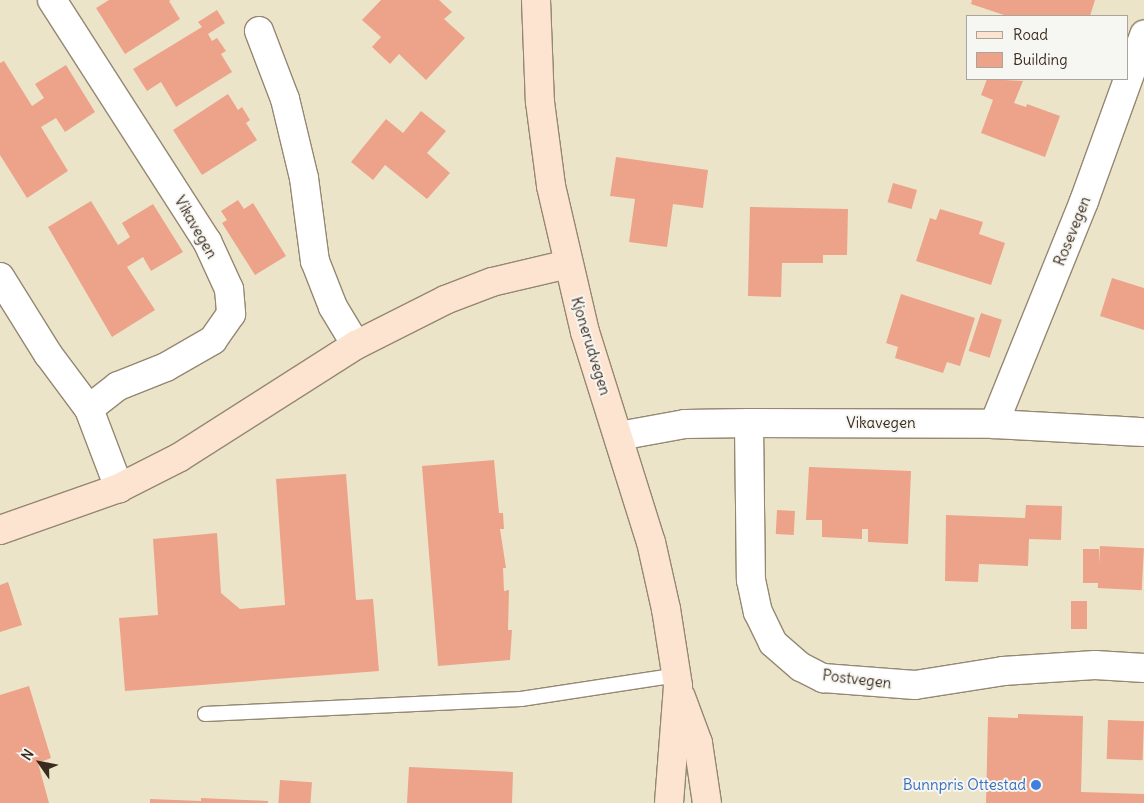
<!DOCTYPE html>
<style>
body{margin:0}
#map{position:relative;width:1144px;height:803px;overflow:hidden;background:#ece4c8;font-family:Delius,sans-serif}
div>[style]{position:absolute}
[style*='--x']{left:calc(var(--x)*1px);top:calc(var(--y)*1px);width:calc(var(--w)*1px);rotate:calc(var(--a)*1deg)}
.building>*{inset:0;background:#eca38a;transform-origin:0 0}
.roads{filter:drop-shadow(1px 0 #948773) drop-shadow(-1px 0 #948773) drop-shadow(0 1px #948773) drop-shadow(0 -1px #948773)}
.lane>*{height:14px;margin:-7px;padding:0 7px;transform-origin:7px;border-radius:7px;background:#fff}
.street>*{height:28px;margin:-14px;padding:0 14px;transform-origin:14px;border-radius:14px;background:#fff}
.secondary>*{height:28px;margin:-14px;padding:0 14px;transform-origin:14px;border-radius:14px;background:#fde4d1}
.dots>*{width:14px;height:14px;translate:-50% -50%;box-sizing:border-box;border:2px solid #f6f6f2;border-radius:50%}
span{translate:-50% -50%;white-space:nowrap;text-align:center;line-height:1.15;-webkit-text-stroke:4px #f6f6f2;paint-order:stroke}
.street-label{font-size:15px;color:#3b2a1e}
.shop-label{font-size:15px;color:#366cbe}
.right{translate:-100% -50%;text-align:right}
.legend{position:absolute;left:966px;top:15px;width:162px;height:65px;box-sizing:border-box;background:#f6f6f2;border:1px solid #aba49d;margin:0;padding:6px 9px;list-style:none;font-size:15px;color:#3b2a1e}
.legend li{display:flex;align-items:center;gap:10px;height:25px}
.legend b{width:25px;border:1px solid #aba49d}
.north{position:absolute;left:15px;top:738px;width:50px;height:50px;-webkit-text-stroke:4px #f6f6f2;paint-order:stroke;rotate:303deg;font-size:14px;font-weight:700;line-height:20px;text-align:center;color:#3b2a1e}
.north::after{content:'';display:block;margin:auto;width:18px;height:22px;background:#3b2a1e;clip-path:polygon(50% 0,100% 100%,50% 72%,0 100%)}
</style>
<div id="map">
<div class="building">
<i style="clip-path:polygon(109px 0,171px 0,169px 1px,180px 19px,125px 54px,96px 8px)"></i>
<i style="clip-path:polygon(381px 0,439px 0,452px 12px,444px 19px,465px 38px,426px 80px,399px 54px,390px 64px,372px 47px,381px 37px,362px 20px)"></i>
<i style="clip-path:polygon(972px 0,1095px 0,1090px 16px,1007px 16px,971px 4px)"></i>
<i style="clip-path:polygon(217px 10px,225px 23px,208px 34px,212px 41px,217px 38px,226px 51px,221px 54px,232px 72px,176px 107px,161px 82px,147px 91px,133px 69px,202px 27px,198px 22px)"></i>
<i style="clip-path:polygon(4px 61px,32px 106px,44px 98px,35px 84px,66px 65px,95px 112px,65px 132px,56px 118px,41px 127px,68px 171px,27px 198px,0 155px,0 63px)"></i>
<i style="clip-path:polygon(987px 79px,1023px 81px,1014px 103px,1026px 107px,1027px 104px,1060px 116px,1045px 157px,981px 133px,993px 100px,981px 95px)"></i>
<i style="clip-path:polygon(228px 94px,238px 110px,242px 107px,250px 120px,246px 123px,257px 140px,202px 175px,173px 130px)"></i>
<i style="clip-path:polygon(421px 111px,446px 131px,427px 153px,450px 173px,427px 199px,385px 165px,373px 180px,351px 162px,386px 119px,403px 133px)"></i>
<i style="clip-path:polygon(616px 157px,708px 170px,703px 208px,673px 204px,667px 247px,629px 242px,635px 199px,610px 196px)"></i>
<i style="left:893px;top:183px;width:25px;height:20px;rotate:16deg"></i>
<i style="clip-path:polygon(238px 200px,244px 209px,253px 203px,286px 256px,255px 275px,222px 223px,227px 220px,221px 211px)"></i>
<i style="clip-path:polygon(91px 201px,118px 245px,130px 237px,122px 223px,153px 204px,183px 252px,151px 271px,143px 257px,127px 267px,155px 310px,112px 337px,48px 227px)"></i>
<i style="clip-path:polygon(750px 207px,848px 209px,847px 255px,823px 255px,823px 263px,782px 263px,781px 297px,748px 296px)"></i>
<i style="clip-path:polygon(940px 209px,983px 222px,979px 234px,1005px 243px,991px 285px,916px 261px,930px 218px,936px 220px)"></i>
<i style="clip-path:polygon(1112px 278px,1144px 288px,1144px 330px,1100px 316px)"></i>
<i style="clip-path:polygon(901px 294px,975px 318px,960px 366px,947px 362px,943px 373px,895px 358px,898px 347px,886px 343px)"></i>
<i style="left:981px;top:313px;width:22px;height:40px;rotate:18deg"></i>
<i style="clip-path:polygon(494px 460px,499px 513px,503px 513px,504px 529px,500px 529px,506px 568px,503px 568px,504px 591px,509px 590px,508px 630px,512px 630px,510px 660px,438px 666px,422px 466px)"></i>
<i style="clip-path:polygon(809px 467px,911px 471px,908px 544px,868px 542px,868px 529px,862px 529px,862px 539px,822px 537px,822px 520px,806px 520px)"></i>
<i style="clip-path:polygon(346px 474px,356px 600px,373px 599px,379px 671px,125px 691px,119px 618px,158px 615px,153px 539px,217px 533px,221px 593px,240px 609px,285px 605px,276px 479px)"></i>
<i style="clip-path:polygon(1026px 505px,1062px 506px,1061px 540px,1029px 539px,1028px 566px,979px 564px,978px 582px,945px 581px,946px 515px,1025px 518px)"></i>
<i style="left:777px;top:510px;width:18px;height:24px;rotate:3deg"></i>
<i style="left:1100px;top:546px;width:44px;height:42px;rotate:3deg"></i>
<i style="left:1083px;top:549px;width:16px;height:34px"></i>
<i style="clip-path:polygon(8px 582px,22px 625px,0 632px,0 585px)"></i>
<i style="left:1071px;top:601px;width:16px;height:28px"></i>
<i style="clip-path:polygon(29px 686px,51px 758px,38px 763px,49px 803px,0 803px,0 695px)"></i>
<i style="clip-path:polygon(1018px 714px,1083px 716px,1081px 792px,1144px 794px,1144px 803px,986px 803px,988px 717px,1018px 718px)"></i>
<i style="left:1108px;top:720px;width:36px;height:39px;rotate:2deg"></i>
<i style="clip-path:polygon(409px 767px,513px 772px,512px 803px,407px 803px)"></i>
<i style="left:280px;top:780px;width:32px;height:23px;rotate:4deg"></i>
<i style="clip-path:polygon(201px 798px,268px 801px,268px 803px,150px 803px,150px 799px,201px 801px)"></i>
</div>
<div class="roads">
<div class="lane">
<i style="--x:205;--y:714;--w:316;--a:-2.7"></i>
<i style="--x:521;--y:699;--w:158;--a:-8.7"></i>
</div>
<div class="street">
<i style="--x:52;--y:0;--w:287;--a:57.3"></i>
<i style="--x:207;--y:241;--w:53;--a:65.4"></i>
<i style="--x:229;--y:289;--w:25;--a:85"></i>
<i style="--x:231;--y:314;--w:32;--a:125"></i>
<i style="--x:213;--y:340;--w:54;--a:150.1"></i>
<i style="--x:166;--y:367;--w:52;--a:158.4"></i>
<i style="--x:118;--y:386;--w:37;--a:142"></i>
<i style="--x:259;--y:31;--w:73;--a:69.1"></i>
<i style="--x:285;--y:99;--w:81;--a:76.5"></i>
<i style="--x:304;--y:178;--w:84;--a:82.5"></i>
<i style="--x:315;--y:261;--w:49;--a:68.6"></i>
<i style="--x:333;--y:307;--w:44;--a:58.8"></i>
<i style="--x:0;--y:277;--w:91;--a:58.1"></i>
<i style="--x:48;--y:354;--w:69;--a:53.3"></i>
<i style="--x:89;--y:409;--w:85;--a:69.2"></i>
<i style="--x:749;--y:423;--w:157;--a:89.3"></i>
<i style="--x:751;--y:580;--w:33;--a:78"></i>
<i style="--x:758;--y:612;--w:34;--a:64"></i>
<i style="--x:773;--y:643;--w:37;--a:41"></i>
<i style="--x:801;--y:667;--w:25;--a:27"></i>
<i style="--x:823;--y:678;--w:92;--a:4.4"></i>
<i style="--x:915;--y:685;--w:89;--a:-9"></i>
<i style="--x:1003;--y:671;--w:92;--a:-3.7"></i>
<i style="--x:1095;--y:665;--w:49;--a:3.5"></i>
<i style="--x:994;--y:424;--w:240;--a:-68"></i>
<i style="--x:1084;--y:201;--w:177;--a:-70.1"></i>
<i style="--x:619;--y:436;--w:67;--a:-10.3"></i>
<i style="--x:685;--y:424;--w:64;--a:-0.9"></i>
<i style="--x:749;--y:423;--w:245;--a:0.2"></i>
<i style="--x:994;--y:424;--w:150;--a:3.1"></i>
</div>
<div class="secondary">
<i style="--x:536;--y:0;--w:102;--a:87.8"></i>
<i style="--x:540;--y:102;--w:85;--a:82.5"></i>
<i style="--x:551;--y:186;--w:150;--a:76.9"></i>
<i style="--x:585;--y:332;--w:220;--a:72.6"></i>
<i style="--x:651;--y:542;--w:69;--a:77.4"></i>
<i style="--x:666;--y:609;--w:78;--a:81.1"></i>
<i style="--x:678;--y:686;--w:117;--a:94.4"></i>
<i style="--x:0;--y:530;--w:126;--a:-19.4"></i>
<i style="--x:119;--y:488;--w:68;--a:-26.9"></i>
<i style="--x:180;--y:457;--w:209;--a:-32.5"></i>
<i style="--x:356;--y:345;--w:100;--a:-26.8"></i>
<i style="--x:445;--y:300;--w:50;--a:-21"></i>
<i style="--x:492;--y:282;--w:78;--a:-13.3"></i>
<i style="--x:681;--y:697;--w:49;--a:69.7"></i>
<i style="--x:698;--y:743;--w:61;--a:81.5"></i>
</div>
</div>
<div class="dots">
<i style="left:1036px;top:785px;background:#3f7fe0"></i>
</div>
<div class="street-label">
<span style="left:196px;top:227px;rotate:60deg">Vikavegen</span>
<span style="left:1072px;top:231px;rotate:-68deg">Rosevegen</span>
<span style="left:591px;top:346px;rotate:73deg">Kjonerudvegen</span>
<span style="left:881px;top:423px">Vikavegen</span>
<span style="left:857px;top:679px;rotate:7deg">Postvegen</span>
</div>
<div class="shop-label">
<span class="right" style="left:1026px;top:785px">Bunnpris Ottestad</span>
</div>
<ul class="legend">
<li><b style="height:6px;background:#fde4d1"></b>Road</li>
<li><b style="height:14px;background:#eca38a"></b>Building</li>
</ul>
<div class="north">N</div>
</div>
